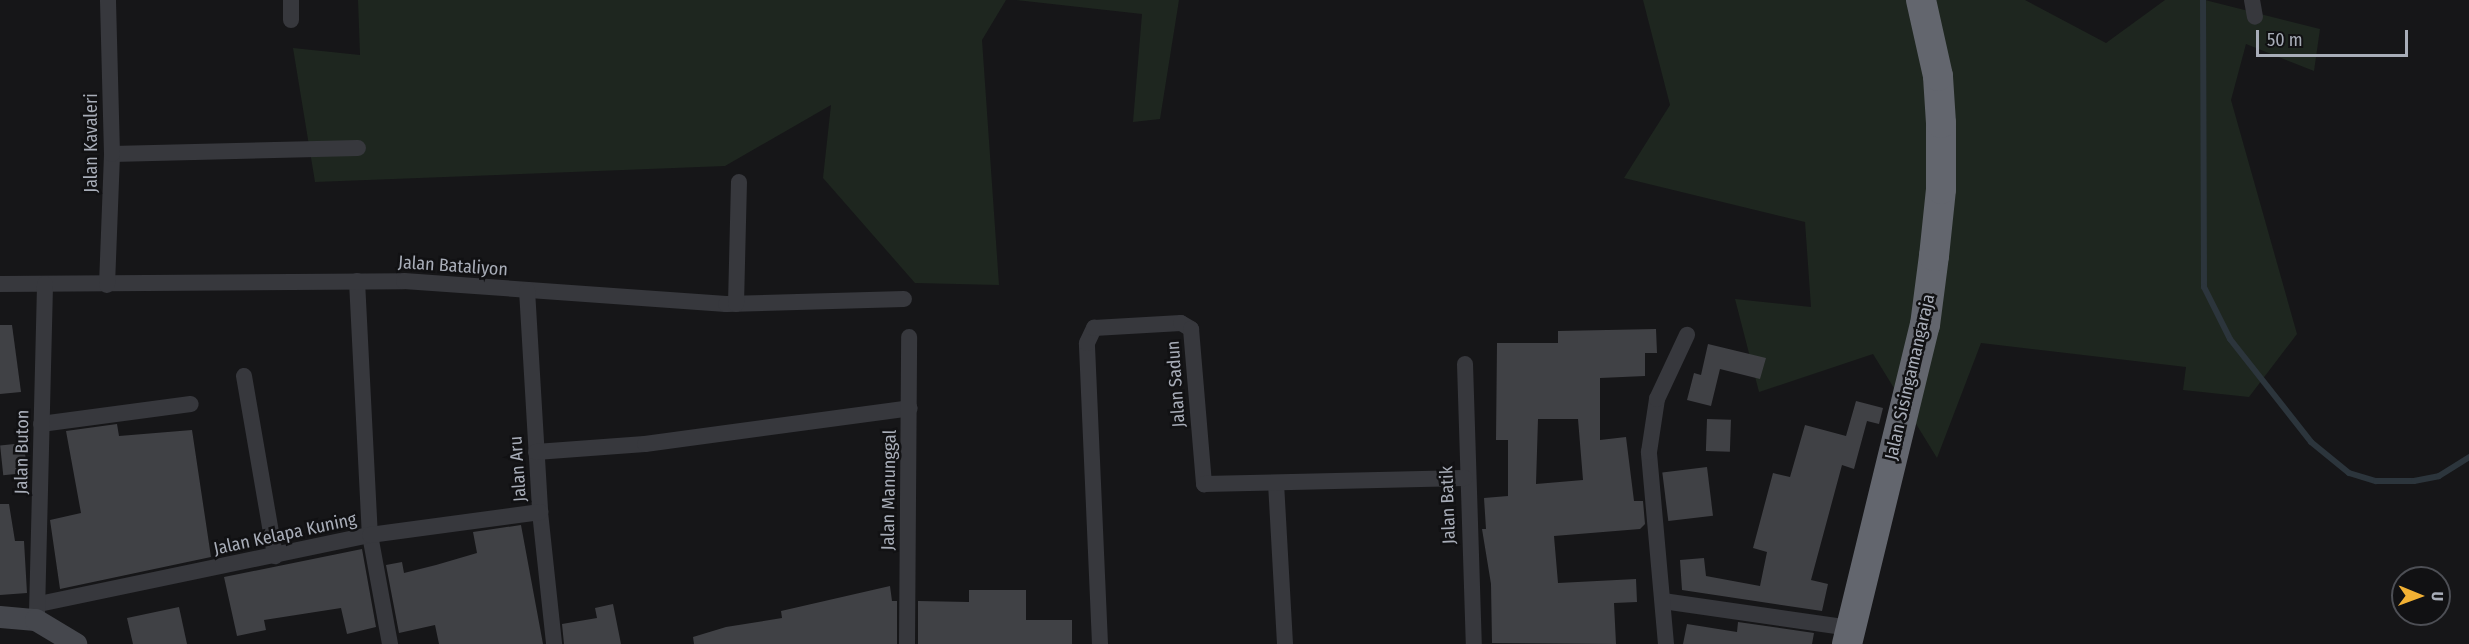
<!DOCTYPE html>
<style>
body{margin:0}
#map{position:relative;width:2469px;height:644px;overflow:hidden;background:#161618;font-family:"Fira Sans Condensed",sans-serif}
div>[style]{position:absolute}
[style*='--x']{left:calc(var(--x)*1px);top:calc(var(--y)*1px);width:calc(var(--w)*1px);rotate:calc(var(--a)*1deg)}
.green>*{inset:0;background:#1e261f}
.stream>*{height:6px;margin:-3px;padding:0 3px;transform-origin:3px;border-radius:3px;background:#2c353c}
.building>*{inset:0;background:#404145;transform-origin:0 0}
.street>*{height:16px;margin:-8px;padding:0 8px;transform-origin:8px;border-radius:8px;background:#37383d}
.secondary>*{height:22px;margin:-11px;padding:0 11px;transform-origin:11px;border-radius:11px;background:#45474d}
.highway>*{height:30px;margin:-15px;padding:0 15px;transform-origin:15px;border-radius:15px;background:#63666e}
span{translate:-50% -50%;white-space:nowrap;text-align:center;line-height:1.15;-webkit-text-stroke:5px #111113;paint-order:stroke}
.street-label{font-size:18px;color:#a8adb8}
.north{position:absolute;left:2391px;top:566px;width:60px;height:60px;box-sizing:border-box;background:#111113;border:2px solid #4d4f55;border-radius:50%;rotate:91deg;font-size:16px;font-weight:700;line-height:24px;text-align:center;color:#a8adb8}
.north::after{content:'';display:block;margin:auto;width:21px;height:27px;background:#f2b134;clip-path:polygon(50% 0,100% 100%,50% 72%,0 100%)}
.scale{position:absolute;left:2256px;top:30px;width:152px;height:27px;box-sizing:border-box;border:3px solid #a8adb8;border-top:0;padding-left:8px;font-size:18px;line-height:21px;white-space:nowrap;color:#a8adb8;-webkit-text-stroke:4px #111113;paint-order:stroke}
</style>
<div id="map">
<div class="green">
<i style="clip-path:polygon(358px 0,1006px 0,982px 40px,999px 285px,915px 283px,823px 178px,831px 105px,725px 166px,315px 182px,293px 48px,360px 55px)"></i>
<i style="clip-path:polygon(1016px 0,1179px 0,1160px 119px,1133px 122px,1142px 14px)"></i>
<i style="clip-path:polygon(1643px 0,2025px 0,2106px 43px,2165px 0,2205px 0,2320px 29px,2314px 71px,2246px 44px,2231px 100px,2297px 334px,2249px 397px,2183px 390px,2186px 367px,1981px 343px,1937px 458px,1873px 354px,1759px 392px,1735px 299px,1811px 307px,1805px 222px,1624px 178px,1670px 105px)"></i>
</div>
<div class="stream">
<i style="--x:2203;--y:0;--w:287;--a:89.8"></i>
<i style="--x:2204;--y:287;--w:58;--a:63.4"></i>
<i style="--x:2230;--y:339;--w:131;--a:51.8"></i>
<i style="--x:2311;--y:442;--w:49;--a:39.2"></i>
<i style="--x:2349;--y:473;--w:28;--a:17"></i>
<i style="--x:2376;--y:481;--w:38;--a:0"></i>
<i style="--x:2414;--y:481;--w:25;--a:-11"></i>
<i style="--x:2439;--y:476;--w:36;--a:-32"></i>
</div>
<div class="building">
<i style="clip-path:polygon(0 325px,12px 325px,21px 392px,0 394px)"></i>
<i style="clip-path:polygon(evenodd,1656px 329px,1657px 353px,1645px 353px,1645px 376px,1600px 378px,1600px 440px,1626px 437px,1634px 501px,1643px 501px,1645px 524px,1640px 529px,1554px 536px,1558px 583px,1636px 579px,1637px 602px,1614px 603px,1616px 644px,1492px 643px,1491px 584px,1482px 529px,1486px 529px,1484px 498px,1508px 496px,1508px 440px,1496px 440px,1497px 343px,1558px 343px,1558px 331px,1656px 329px,1538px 419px,1578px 419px,1583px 480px,1536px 484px,1538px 419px)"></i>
<i style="clip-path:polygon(1708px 344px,1766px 358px,1760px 379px,1720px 369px,1711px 406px,1687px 400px,1694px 373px,1701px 375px)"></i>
<i style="clip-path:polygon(1856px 401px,1883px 408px,1879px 424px,1867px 421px,1854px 469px,1842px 465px,1811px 580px,1828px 584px,1822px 611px,1682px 590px,1680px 560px,1704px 558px,1706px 576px,1760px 586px,1767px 552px,1753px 548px,1773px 473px,1790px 477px,1805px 425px,1846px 436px)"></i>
<i style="left:1707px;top:419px;width:24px;height:32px;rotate:2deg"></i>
<i style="clip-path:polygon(117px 424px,119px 436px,192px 430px,211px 557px,60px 589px,50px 520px,81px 513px,66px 431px)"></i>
<i style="left:24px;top:443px;width:30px;height:24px;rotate:84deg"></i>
<i style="left:1707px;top:467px;width:49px;height:45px;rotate:83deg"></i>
<i style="clip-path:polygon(0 504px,9px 504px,15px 541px,24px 541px,27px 593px,0 595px)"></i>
<i style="clip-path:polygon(521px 525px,543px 644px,439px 644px,435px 625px,399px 633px,386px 565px,402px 562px,404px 573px,436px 565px,477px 553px,473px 532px)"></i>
<i style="clip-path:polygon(362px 549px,376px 627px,347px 634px,341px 608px,264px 620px,266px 630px,237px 636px,224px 577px)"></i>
<i style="clip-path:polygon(890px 586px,892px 601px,897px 601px,897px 644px,694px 644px,693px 637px,726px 627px,782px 618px,781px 611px)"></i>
<i style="clip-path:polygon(969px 590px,1026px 590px,1026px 620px,1072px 620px,1072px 644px,918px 644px,918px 601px,969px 602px)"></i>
<i style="clip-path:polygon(613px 604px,621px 644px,564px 644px,562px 624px,597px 618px,595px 608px)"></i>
<i style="clip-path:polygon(179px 607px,187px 644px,133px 644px,127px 618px)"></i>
<i style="clip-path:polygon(1738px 622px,1814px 633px,1812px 644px,1683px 644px,1687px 624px,1737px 632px)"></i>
</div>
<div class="street">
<i style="--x:2252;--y:0;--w:17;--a:80"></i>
<i style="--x:291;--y:20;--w:20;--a:-90"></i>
<i style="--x:112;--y:154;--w:246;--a:-1.4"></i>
<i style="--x:357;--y:281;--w:254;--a:87.1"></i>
<i style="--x:370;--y:535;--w:111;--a:79.6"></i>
<i style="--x:0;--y:284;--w:404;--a:-0.4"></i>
<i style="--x:404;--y:281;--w:323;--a:4.1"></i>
<i style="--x:726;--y:304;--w:178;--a:-1.6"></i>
<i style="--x:107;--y:285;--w:131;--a:-87.8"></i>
<i style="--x:112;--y:154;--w:154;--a:-91.5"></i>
<i style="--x:527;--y:290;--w:222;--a:86.6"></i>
<i style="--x:540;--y:512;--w:133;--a:83.9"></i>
<i style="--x:736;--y:304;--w:122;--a:-88.6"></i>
<i style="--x:1465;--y:364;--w:280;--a:88.2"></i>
<i style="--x:244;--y:376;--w:183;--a:80.2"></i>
<i style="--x:41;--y:424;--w:151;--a:-7.6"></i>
<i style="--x:536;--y:452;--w:109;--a:-4.2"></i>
<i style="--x:645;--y:444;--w:267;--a:-7.7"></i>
<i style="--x:1276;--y:483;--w:161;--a:86.8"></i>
<i style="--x:1663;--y:601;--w:189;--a:8.2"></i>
<i style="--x:39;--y:604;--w:338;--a:-11.8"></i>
<i style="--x:370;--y:535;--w:172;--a:-7.7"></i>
<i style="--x:37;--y:613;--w:329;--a:-88.6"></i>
<i style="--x:907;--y:644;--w:307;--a:-89.6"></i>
<i style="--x:1100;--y:644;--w:301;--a:-92.5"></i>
<i style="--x:1087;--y:343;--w:17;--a:-65"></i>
<i style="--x:1094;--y:328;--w:87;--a:-3.3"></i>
<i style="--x:1181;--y:323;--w:12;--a:31"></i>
<i style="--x:1191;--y:329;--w:156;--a:85.2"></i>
<i style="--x:1204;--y:484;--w:261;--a:-1.3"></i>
<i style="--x:1666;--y:644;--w:193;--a:-95.1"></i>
<i style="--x:1649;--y:452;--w:54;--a:-81.4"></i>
<i style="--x:1657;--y:399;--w:71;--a:-64.9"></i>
</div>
<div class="secondary">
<i style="--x:0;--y:617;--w:36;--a:5"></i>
<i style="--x:36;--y:620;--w:47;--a:31"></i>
</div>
<div class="highway">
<i style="--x:1847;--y:644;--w:328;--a:-76.3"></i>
<i style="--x:1925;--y:325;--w:70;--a:-82.6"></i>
<i style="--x:1934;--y:256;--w:67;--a:-84"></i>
<i style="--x:1941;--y:189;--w:66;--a:-90"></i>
<i style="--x:1941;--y:123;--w:47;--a:-93.7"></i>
<i style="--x:1938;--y:76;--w:78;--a:-102.6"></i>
</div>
<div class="street-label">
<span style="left:91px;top:143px;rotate:-90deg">Jalan Kavaleri</span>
<span style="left:453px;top:266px;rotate:4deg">Jalan Bataliyon</span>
<span style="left:1910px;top:377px;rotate:-77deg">Jalan Sisingamangaraja</span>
<span style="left:1176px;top:384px;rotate:-94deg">Jalan Sadun</span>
<span style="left:22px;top:452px;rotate:-89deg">Jalan Buton</span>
<span style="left:518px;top:469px;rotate:-94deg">Jalan Aru</span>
<span style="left:889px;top:490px;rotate:-89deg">Jalan Manunggal</span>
<span style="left:1448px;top:505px;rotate:-92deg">Jalan Batik</span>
<span style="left:285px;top:534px;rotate:-12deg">Jalan Kelapa Kuning</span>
</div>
<div class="north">U</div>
<div class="scale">50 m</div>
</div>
